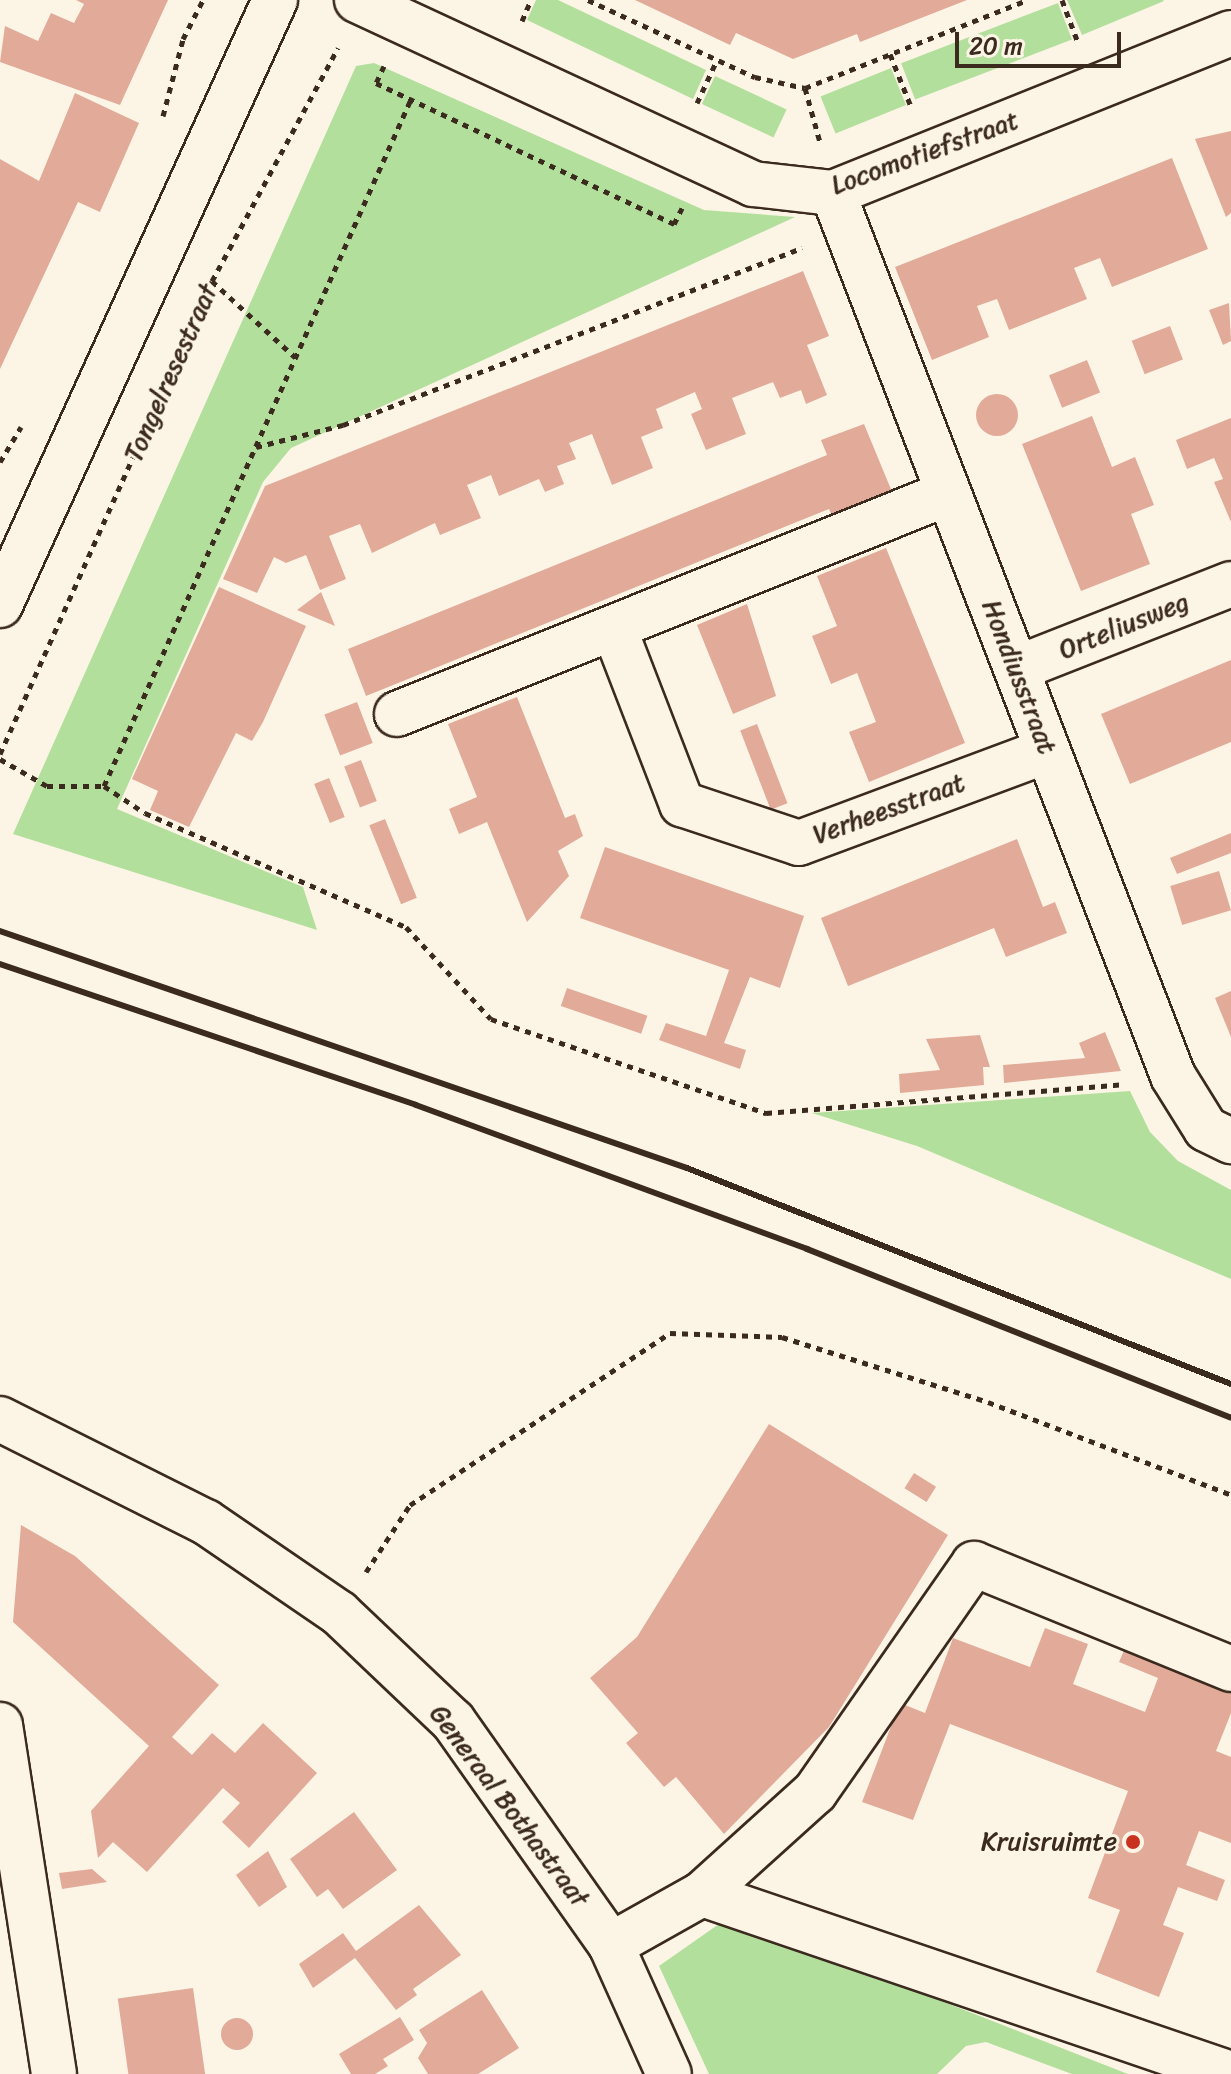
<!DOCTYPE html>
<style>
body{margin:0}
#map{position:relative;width:1231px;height:2074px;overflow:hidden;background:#fcf5e5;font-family:Sriracha,sans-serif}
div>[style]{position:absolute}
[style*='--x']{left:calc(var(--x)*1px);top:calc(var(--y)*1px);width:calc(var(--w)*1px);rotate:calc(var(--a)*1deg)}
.green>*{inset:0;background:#b3df9d;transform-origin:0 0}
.building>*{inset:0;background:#e2ab99;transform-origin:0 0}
.round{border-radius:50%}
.path>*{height:5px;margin-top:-2.5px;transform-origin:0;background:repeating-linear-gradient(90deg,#3b2a1e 0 6px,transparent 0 12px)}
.roads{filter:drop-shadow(2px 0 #3b2a1e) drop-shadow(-2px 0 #3b2a1e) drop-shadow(0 2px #3b2a1e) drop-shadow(0 -2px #3b2a1e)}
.minor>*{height:44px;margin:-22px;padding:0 22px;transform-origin:22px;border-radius:22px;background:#fcf5e5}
.major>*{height:44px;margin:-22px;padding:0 22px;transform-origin:22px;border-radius:22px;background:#fcf5e5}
.rail>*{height:6px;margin:-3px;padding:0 3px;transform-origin:3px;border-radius:3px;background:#3b2a1e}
.dots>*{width:22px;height:22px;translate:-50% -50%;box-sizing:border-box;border:4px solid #fcf5e5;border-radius:50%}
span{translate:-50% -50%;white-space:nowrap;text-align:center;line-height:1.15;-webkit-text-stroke:6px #fcf5e5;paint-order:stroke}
.street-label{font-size:26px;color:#3b2a1e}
.poi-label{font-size:26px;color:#3b2a1e}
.right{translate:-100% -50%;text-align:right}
.scale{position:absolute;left:955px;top:32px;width:166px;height:36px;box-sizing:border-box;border:4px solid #3b2a1e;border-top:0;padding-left:10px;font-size:24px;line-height:28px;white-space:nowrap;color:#3b2a1e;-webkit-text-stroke:6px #fcf5e5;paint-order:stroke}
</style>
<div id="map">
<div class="green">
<i style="clip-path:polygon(536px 0,558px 0,706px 70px,693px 99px,527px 20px)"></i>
<i style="clip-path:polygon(1067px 0,1163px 0,1164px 1px,1082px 35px)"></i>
<i style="left:1058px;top:3px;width:39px;height:168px;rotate:69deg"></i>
<i style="clip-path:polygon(374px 63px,704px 210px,795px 217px,291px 448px,263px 482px,117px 809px,303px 887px,317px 930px,13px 834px,356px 66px)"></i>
<i style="left:891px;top:68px;width:40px;height:76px;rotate:68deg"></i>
<i style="left:715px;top:76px;width:79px;height:31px;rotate:25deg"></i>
<i style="clip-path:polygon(1130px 1091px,1150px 1132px,1178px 1161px,1231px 1190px,1231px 1279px,917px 1146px,812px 1113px)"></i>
<i style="clip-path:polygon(719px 1924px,744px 1924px,1128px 2074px,1072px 2074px,986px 2042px,966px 2046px,937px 2074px,709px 2074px,659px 1966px)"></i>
</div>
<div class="building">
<i style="clip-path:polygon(76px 0,168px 0,120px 105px,0 62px,5px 26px,38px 41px,51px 13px,74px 23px,84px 4px)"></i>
<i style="clip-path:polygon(635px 0,967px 0,860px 42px,857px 34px,793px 59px,736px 33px,730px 45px)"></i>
<i style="clip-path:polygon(75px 93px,139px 123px,100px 212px,78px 202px,0 369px,0 159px,39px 181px)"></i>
<i style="clip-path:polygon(1231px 131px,1231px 213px,1226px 217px,1195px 139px)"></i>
<i style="clip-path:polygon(1172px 158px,1208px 249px,1112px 287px,1100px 258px,1074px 268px,1087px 299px,1009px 330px,997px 299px,977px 306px,989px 337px,932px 360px,895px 267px)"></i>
<i style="clip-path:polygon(803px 271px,829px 336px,807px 345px,827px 395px,806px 404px,801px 390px,780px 398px,773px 382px,732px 398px,746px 434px,706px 450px,691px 414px,702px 409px,695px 392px,656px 409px,663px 428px,641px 437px,653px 468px,612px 485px,592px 434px,569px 443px,576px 459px,557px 466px,564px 484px,545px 492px,539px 479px,499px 496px,491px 475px,467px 485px,481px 518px,440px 535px,435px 523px,372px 553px,360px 524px,329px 536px,346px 579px,320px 590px,306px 555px,286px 563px,274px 557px,257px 593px,223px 579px,265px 486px)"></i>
<i style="clip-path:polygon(1229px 303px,1231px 341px,1223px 345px,1209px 310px)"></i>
<i style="left:1170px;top:326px;width:36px;height:41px;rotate:69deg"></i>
<i style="left:1087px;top:360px;width:35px;height:41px;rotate:68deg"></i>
<i class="round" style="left:976px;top:394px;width:42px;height:42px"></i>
<i style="clip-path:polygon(1092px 416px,1112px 467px,1135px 457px,1154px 505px,1131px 514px,1150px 564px,1081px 591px,1022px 444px)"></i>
<i style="clip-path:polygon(1231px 418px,1231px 522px,1214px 482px,1223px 479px,1214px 458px,1187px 469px,1176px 440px)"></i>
<i style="clip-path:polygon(864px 424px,895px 499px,835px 523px,829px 509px,366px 696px,348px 649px,827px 455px,821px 440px)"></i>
<i style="clip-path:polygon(886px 548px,965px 743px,869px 782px,849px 732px,876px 722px,857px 673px,831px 684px,812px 636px,837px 626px,817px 576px)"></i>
<i style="clip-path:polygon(219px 587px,306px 626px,263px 722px,252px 741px,236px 733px,189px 827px,150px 810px,158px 791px,132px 779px)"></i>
<i style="clip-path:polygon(321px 592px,335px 626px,297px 610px)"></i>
<i style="clip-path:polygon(747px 604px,776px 696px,733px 714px,697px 625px)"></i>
<i style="clip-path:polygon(1231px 660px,1231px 742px,1130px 784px,1101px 714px)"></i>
<i style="clip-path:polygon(517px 697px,565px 818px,575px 814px,583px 836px,558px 851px,569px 876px,527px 922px,487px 822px,459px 834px,449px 809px,477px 797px,448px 724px)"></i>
<i style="left:357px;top:702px;width:44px;height:35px;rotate:69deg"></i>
<i style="left:757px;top:724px;width:85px;height:18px;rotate:69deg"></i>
<i style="left:361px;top:760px;width:44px;height:18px;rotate:69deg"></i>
<i style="left:329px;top:778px;width:42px;height:16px;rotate:68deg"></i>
<i style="left:385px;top:819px;width:85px;height:17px;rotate:68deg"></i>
<i style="clip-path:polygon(1231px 833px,1231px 853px,1177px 874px,1170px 858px)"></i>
<i style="clip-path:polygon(1017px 839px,1043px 907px,1055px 902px,1067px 933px,1006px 957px,994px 928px,848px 986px,821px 918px)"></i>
<i style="clip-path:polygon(605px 847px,804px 916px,780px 988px,750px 977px,724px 1043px,746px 1050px,740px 1069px,659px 1040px,666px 1023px,706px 1036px,729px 970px,580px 918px)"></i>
<i style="left:1219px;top:871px;width:41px;height:51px;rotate:73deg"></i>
<i style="left:567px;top:988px;width:85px;height:19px;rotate:19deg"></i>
<i style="clip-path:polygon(1231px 991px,1231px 1037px,1215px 998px)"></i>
<i style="clip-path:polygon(1105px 1032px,1121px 1071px,1004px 1083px,1003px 1065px,1085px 1058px,1079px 1043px)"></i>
<i style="clip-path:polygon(980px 1035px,990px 1067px,983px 1067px,984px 1085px,900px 1093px,899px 1074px,940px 1070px,926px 1039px)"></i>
<i style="clip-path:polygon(769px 1424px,948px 1535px,829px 1727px,724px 1834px,676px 1777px,664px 1787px,626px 1743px,638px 1733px,590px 1678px,637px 1637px)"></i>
<i style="left:914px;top:1473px;width:26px;height:18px;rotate:32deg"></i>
<i style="clip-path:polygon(21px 1525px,75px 1556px,219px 1685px,172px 1737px,192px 1755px,212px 1733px,235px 1753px,263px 1723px,317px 1773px,249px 1848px,222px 1822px,240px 1803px,223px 1788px,147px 1872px,113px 1842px,98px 1858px,91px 1811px,149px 1746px,13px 1622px)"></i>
<i style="clip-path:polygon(1045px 1628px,1088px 1644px,1073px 1684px,1145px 1712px,1158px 1678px,1119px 1662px,1128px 1641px,1231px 1679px,1231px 1713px,1216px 1751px,1231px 1757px,1231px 1843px,1199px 1831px,1186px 1865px,1225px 1880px,1217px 1901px,1178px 1887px,1163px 1925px,1184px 1933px,1159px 1997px,1096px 1972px,1120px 1910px,1088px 1898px,1128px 1791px,950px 1724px,913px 1820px,862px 1802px,900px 1703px,925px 1713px,953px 1638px,1030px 1667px)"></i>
<i style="clip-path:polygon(354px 1812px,397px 1870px,343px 1909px,328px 1889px,317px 1897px,290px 1859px)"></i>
<i style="clip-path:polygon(268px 1851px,287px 1887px,259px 1907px,236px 1875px)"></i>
<i style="clip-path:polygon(92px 1869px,107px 1882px,62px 1889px,59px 1873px)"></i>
<i style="clip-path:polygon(419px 1905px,461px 1955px,413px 1989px,417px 1995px,396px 2010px,355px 1958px,313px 1988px,299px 1964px,343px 1933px,356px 1951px)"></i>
<i style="left:193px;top:1988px;width:87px;height:76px;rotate:82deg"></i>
<i style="clip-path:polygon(482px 1990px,519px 2048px,478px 2074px,428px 2074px,418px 2058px,427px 2043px,419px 2030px)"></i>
<i style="clip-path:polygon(400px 2017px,414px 2040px,383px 2059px,388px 2066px,375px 2074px,351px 2074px,339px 2054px)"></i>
<i class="round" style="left:221px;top:2018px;width:32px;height:32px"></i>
</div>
<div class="path">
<i style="--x:588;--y:0;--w:184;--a:24.8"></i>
<i style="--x:755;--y:77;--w:51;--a:12.4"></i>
<i style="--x:805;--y:88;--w:239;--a:-21.6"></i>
<i style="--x:1062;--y:0;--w:43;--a:69.4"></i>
<i style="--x:522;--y:21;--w:23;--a:-67"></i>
<i style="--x:890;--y:54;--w:59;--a:68.2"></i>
<i style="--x:384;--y:66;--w:19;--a:115"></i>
<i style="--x:376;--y:83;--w:330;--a:25.3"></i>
<i style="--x:674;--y:224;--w:18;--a:-63"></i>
<i style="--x:805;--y:88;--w:56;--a:74.5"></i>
<i style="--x:697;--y:103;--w:47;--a:-65.1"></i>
<i style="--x:163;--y:116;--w:80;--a:-75.4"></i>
<i style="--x:183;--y:39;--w:44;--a:-62.9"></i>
<i style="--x:212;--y:281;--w:113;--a:42.5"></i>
<i style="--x:256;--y:447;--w:90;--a:-14.2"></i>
<i style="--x:343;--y:425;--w:492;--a:-21.1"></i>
<i style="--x:0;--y:462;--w:41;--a:-59"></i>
<i style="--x:0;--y:754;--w:518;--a:-65.86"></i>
<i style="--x:212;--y:281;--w:265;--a:-61.6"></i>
<i style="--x:0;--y:759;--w:54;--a:29.9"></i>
<i style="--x:47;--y:786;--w:57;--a:0"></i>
<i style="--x:104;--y:786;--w:49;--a:33.4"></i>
<i style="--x:145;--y:813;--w:285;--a:23.6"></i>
<i style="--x:406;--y:927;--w:125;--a:47.3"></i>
<i style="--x:491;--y:1019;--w:291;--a:18.9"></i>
<i style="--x:766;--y:1113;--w:358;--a:-4.6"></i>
<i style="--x:104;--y:786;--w:752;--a:-65.92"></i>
<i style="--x:366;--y:1572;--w:80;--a:-56.7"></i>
<i style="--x:410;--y:1505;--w:312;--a:-33.5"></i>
<i style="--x:670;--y:1333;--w:112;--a:2"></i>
<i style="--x:782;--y:1337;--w:216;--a:17.5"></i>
<i style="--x:988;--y:1402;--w:260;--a:20.9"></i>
</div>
<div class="roads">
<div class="minor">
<i style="--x:357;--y:0;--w:437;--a:24.9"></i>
<i style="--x:753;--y:184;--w:81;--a:6.4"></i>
<i style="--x:833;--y:193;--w:429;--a:-21.9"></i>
<i style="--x:833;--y:193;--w:946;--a:68.94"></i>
<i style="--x:1173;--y:1076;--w:62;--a:58.1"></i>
<i style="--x:1206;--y:1129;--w:28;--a:26"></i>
<i style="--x:614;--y:628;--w:189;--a:68.9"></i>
<i style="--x:682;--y:804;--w:123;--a:18.4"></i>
<i style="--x:799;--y:843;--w:264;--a:-20.4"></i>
<i style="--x:1018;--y:668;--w:229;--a:-21.5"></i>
<i style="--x:397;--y:714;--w:591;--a:-21.84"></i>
<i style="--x:0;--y:1419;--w:230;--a:26.6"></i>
<i style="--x:206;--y:1522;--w:161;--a:34.4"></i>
<i style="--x:339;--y:1613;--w:157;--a:43.5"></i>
<i style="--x:453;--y:1721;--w:274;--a:54.8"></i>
<i style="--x:611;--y:1945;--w:141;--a:65.8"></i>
<i style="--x:0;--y:1725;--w:353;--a:81.2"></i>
<i style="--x:702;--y:1894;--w:152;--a:-42.1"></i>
<i style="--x:815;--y:1792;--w:278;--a:-55.1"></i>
<i style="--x:974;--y:1564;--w:278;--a:22.2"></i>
<i style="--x:611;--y:1945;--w:104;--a:-29.3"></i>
<i style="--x:702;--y:1894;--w:559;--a:18.79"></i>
</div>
<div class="major">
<i style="--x:0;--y:605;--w:665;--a:-65.56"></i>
</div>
</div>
<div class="rail">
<i style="--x:0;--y:931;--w:727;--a:19.03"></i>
<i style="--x:687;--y:1168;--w:585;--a:21.66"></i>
<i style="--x:0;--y:964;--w:439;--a:18.7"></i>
<i style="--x:416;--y:1105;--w:417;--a:20.2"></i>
<i style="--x:807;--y:1249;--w:456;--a:21.7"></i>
</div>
<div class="dots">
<i style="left:1133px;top:1842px;background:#c8321e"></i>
</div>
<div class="street-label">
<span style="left:925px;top:153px;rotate:-20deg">Locomotiefstraat</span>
<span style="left:171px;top:373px;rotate:-66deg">Tongelresestraat</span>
<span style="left:1124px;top:626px;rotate:-22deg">Orteliusweg</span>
<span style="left:1019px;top:677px;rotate:69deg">Hondiusstraat</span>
<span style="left:889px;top:809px;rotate:-20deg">Verheesstraat</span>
<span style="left:509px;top:1806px;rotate:53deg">Generaal Bothastraat</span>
</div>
<div class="poi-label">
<span class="right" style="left:1117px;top:1842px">Kruisruimte</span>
</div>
<div class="scale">20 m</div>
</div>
